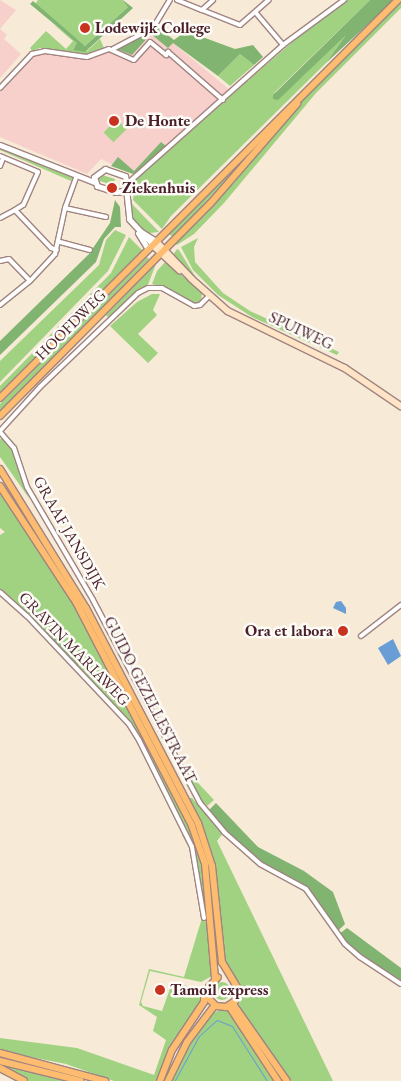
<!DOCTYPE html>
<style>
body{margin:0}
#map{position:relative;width:401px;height:1081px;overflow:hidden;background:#f7ead7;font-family:"EB Garamond",serif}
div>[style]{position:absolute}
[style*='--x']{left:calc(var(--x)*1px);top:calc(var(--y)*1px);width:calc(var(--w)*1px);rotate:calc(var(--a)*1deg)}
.built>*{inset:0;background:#f7d0cc}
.green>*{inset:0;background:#a0d282;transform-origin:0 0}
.round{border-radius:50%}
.forest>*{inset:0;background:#80b470}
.water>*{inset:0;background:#699dd5}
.stream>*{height:1px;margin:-0.5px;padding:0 0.5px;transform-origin:0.5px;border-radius:0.5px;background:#699dd5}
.roads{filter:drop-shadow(1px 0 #a08481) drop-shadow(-1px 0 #a08481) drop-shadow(0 1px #a08481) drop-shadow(0 -1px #a08481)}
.minor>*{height:4px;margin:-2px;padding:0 2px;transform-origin:2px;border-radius:2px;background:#fff}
.tertiary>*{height:5px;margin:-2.5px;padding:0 2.5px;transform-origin:2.5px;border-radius:2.5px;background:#fff}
.secondary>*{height:5.5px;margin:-2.75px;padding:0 2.75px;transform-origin:2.75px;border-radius:2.75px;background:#ffe4c6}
.primary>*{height:6px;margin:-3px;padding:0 3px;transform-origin:3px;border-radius:3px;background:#febc70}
.trunk>*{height:6px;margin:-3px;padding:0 3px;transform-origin:3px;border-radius:3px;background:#febc70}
.dots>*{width:14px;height:14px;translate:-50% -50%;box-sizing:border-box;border:2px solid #fdfcf7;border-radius:50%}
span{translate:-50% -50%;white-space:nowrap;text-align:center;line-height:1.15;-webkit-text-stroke:5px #fdfcf7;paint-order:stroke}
.poi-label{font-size:16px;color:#4a1f2b;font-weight:700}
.left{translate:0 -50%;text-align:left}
.right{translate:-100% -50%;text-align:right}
.street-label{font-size:16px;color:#4a1f2b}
</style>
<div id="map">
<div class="built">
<i style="clip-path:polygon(0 0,16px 10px,0 29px)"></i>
<i style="clip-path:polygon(0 29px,7px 35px,4px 39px,21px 54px,0 78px)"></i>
<i style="clip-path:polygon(156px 29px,247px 104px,150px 191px,138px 172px,130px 173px,101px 159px,87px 174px,0 137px,0 89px,31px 53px,43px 50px,93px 58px)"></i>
</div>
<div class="green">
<i style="clip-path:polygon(38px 0,123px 0,129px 6px,85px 46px,35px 4px)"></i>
<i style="clip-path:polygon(347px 0,370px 0,273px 94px,302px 77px,349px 31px,326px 63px,171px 216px,162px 229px,133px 200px,136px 178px,313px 24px)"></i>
<i style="clip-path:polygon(401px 0,401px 8px,316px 93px,224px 203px,194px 234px,177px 245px,175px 243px,234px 183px,297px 106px)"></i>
<i style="clip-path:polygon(52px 23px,78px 43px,73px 49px,87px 51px,100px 39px,104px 48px,87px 55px,40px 48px,32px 51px,30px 48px,46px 31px,66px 49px,73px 41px)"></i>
<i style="clip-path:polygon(240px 54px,254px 65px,230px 86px,218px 76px)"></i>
<i style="left:117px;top:119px;width:14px;height:19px;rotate:45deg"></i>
<i style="clip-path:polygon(0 147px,73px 177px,71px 181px,0 150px)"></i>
<i style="clip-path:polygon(250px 153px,174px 237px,168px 234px,248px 153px)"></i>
<i style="clip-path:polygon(102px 175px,115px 179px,113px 185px,96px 180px)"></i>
<i style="clip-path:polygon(129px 198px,133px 205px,159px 232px,149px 233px,131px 221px)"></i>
<i style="clip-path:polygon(115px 230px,126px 235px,108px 271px,0 382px,0 361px,99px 265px,106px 240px)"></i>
<i style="clip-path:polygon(129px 237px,143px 251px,0 393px,0 386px,111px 273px)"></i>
<i style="clip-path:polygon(198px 238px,194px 247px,195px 262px,223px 293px,250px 311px,339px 352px,337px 355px,252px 317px,218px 295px,193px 270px,181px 247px)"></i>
<i style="clip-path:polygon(177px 249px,179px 250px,198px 281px,173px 255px)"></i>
<i style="clip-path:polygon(147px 257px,149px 259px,0 412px,0 404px)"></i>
<i style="clip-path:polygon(166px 261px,202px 293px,201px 302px,196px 304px,169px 289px,152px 284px,157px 271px)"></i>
<i style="clip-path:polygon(156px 264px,147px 287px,109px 318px,106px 315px)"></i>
<i style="clip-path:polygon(152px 294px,160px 294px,153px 310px,157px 315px,138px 334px,158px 353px,148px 363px,110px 326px,137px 302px)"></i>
<i style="clip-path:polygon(0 439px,5px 439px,13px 451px,29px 498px,0 457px)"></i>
<i style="clip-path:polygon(0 489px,66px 589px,192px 830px,201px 861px,212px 976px,201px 982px,150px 971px,141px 1002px,143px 1006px,162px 1011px,171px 986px,176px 983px,198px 989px,203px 1000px,177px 1038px,157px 1081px,114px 1081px,66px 1064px,0 1051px,0 1038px,77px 1048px,154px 1075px,166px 1040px,153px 1031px,157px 1017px,139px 1005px,149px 969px,184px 977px,202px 918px,192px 853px,182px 835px,187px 832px,136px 731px,81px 670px,75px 656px,50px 629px,46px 633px,0 590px,0 535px,5px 532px,0 528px)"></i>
<i style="clip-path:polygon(183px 767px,214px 800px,207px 806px,198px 798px)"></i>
<i style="clip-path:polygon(188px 798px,192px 798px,223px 833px,217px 841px,333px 1081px,288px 1081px,239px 1006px,240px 983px,226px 969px,214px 865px)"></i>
<i class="round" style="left:213px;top:982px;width:18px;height:18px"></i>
<i style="clip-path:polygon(224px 1009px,232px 1013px,276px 1081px,170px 1081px,196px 1032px,215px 1012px)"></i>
<i style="clip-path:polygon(0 1063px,73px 1081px,28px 1081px,0 1066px)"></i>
</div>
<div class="forest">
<i style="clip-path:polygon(123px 0,133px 8px,85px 52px,73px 50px,77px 43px,30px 4px,33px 1px,85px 46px,128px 7px)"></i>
<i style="clip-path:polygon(370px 0,394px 0,326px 63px,346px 35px,278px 100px,273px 99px,273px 95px)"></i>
<i style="clip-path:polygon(159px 28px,174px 40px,186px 31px,235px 49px,253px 45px,263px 57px,254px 65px,240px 54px,218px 76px,173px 43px,168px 48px,151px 34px,132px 55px,117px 49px)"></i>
<i style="clip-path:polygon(161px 142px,166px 146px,138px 172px,133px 174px,111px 166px,118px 157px,134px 171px)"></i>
<i style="clip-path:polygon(115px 200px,120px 207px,121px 227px,115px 227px,104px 239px,96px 262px,0 355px,0 341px,89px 254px,110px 223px)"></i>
<i style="clip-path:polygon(50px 629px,75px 656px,81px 670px,46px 633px)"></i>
<i style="clip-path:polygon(216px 803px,258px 847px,304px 871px,333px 892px,345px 924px,337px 932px,305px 887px,256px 859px,234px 840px,208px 811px)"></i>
<i style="clip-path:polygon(347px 928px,401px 968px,401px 983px,349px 947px,339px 934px)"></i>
</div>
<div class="water">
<i style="clip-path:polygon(341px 601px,346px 608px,346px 614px,333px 608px,336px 602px)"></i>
<i style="clip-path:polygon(393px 639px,401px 656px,388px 665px,378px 648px)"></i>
</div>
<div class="stream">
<i style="--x:175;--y:1080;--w:50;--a:-61.4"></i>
<i style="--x:199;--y:1036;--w:24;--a:-42"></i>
<i style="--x:217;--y:1020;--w:16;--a:22"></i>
<i style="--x:232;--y:1026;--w:65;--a:57.5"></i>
</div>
<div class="roads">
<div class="minor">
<i style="--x:177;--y:0;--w:27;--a:22"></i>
<i style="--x:202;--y:10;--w:15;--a:-42"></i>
<i style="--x:202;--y:10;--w:41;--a:21.5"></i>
<i style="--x:240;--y:25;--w:38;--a:-41"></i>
<i style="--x:256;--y:13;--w:42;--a:49.8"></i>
<i style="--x:113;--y:49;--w:45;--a:-27.7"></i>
<i style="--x:153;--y:28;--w:33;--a:-59"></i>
<i style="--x:0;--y:88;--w:47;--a:-46.7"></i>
<i style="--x:32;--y:54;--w:13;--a:-13"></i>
<i style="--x:45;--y:51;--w:42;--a:8.1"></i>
<i style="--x:87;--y:57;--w:23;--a:-20"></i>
<i style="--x:109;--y:49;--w:27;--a:24"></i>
<i style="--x:134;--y:60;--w:24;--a:-48"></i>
<i style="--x:150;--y:42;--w:21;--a:39"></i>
<i style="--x:166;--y:55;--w:4;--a:-56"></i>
<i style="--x:168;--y:52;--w:73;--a:41.1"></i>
<i style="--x:0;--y:156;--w:41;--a:22.8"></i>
<i style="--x:38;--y:172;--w:36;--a:114"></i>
<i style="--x:23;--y:205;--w:9;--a:148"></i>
<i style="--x:0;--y:166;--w:9;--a:-69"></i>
<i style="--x:127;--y:184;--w:209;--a:-41.7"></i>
<i style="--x:283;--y:45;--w:76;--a:-36.4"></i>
<i style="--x:65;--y:208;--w:42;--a:12.4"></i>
<i style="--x:0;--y:218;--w:17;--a:-28"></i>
<i style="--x:15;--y:210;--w:52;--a:46.5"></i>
<i style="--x:51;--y:248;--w:6;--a:18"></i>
<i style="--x:60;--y:242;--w:31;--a:15"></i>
<i style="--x:0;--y:261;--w:9;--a:-13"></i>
<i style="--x:9;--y:259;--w:30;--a:46"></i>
<i style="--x:0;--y:305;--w:38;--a:-39"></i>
<i style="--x:30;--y:281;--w:37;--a:-47"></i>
<i style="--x:55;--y:254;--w:47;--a:-77.7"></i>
<i style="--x:65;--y:208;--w:32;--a:-70"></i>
<i style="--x:0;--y:431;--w:59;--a:-47.7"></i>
<i style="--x:40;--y:387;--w:136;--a:-43.8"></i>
<i style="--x:138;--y:293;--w:11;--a:-27"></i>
<i style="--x:148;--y:288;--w:14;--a:0"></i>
<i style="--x:162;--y:288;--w:37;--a:29"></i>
<i style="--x:194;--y:306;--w:6;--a:-9"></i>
<i style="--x:200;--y:305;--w:13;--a:-45"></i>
<i style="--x:0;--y:432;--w:21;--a:49"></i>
<i style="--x:14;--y:448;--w:41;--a:71.6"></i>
<i style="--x:27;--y:487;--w:131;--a:59.7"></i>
<i style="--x:93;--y:600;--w:229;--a:62.2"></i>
<i style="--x:200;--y:803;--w:38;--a:50"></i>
<i style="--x:224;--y:832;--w:48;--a:41.6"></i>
<i style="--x:260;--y:864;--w:52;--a:28.5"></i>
<i style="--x:306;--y:889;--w:67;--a:54.7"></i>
<i style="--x:345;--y:944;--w:20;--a:41"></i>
<i style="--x:360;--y:957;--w:49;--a:33.4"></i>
<i style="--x:0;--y:592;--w:36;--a:42"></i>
<i style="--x:27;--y:616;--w:149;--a:46.6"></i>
<i style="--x:129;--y:724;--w:19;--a:58"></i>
<i style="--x:139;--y:740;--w:119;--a:63.6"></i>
<i style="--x:192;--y:847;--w:72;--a:80.4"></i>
<i style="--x:361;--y:636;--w:51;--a:-37.8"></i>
</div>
<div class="tertiary">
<i style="--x:0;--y:145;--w:101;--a:21.5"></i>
<i style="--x:105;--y:169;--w:21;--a:19"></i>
<i style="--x:125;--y:176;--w:8;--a:76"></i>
<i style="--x:127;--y:184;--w:8;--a:113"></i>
<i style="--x:124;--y:191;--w:8;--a:173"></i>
<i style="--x:116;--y:192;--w:20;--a:-162"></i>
<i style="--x:97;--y:186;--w:9;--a:-108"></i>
<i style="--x:94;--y:177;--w:14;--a:-36"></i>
<i style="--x:126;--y:188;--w:31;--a:84"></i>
<i style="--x:129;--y:219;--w:35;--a:47"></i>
<i style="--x:140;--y:231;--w:19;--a:32"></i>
<i style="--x:138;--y:233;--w:19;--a:58"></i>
</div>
<div class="secondary">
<i style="--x:156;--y:241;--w:52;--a:46.5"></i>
<i style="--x:192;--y:279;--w:48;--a:41.6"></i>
<i style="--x:228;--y:311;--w:130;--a:26"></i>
<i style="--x:345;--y:368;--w:68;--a:34.2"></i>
<i style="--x:153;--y:245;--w:37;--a:43"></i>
</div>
<div class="primary">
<i style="--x:0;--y:398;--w:563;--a:-45"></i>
<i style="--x:0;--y:416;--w:298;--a:-45.3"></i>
<i style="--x:210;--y:204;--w:133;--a:-49"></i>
<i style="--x:0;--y:469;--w:163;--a:58.3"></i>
<i style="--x:86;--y:608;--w:242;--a:62.5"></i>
<i style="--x:198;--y:823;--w:45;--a:72"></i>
<i style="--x:212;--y:866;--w:97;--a:84.1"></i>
<i style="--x:222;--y:962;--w:33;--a:59"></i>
<i style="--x:239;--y:990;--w:12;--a:110"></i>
<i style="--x:235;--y:1001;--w:11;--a:146"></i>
<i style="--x:226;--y:1007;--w:10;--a:-174"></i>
<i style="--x:216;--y:1006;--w:11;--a:-135"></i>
<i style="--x:208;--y:998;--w:11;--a:-85"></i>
<i style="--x:209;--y:987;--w:13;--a:-48"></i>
<i style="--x:0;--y:486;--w:139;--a:56.8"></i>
<i style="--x:76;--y:602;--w:252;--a:62.6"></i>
<i style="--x:192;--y:826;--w:40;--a:71.1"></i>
<i style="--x:205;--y:864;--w:114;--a:85"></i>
<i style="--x:160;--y:1081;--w:33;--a:-69"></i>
<i style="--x:172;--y:1050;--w:58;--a:-56.3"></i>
<i style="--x:204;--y:1002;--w:10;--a:-90"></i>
<i style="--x:168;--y:1081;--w:43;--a:-64"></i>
<i style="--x:187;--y:1042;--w:46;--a:-52.9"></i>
</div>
<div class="trunk">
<i style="--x:233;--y:1004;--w:94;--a:55"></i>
<i style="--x:229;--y:1006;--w:90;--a:56.8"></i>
<i style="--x:0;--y:1053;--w:109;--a:14.9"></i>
<i style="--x:0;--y:1061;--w:83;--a:13.9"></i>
<i style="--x:0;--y:1068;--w:27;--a:28"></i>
</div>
</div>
<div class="dots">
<i style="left:85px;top:28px;background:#c8321e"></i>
<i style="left:114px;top:121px;background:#c8321e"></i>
<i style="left:112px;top:188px;background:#c8321e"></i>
<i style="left:343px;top:631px;background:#c8321e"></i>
<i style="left:160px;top:990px;background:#c8321e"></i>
</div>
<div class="poi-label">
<span class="left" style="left:95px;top:28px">Lodewijk College</span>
<span class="left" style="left:125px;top:121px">De Honte</span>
<span class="left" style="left:122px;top:188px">Ziekenhuis</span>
<span class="right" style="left:333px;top:631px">Ora et labora</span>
<span class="left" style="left:170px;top:990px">Tamoil express</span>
</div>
<div class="street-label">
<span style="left:71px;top:325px;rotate:-45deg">HOOFDWEG</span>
<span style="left:301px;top:331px;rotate:25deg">SPUIWEG</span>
<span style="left:69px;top:533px;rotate:60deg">GRAAF JANSDIJK</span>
<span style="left:74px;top:649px;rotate:46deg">GRAVIN MARIAWEG</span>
<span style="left:150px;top:700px;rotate:63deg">GUIDO GEZELLESTRAAT</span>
</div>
</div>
